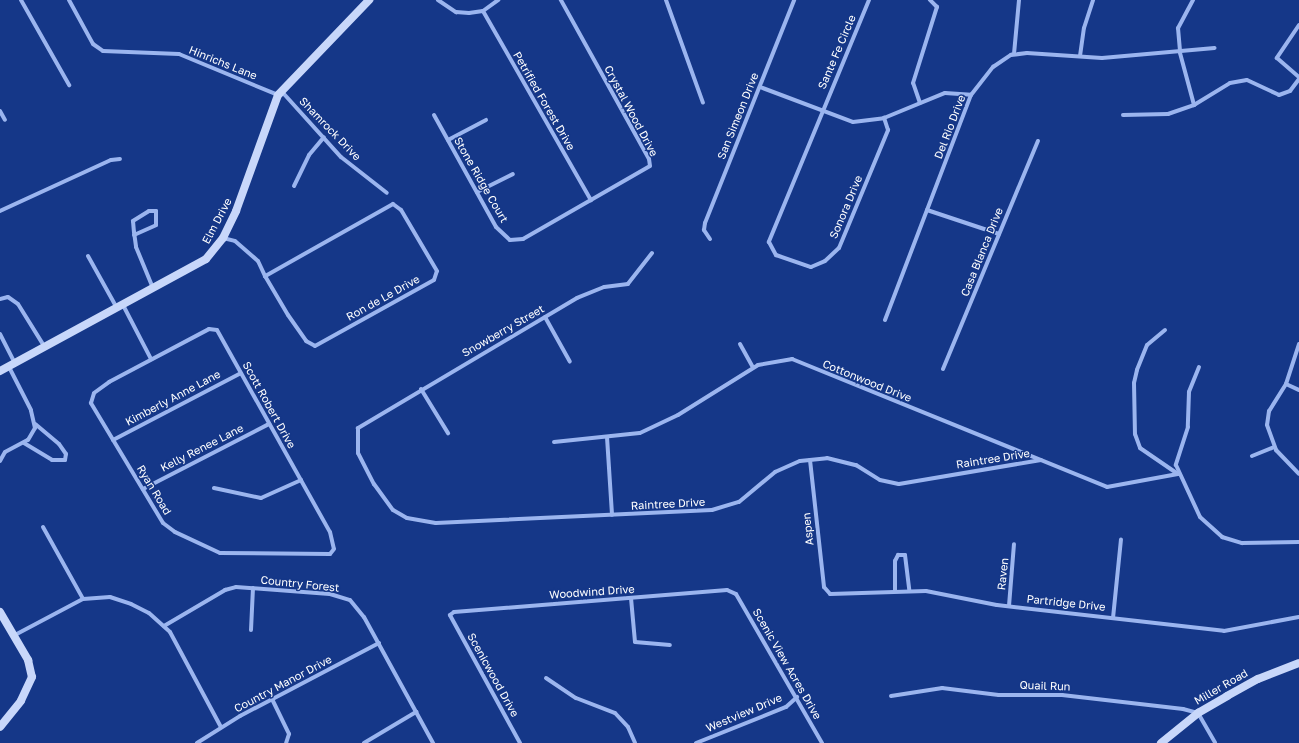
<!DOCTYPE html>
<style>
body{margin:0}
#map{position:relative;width:1299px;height:743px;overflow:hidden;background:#153788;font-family:"Golos Text",sans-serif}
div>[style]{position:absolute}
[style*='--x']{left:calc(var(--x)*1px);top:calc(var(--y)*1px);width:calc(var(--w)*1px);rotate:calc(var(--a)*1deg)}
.street>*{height:4px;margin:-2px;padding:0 2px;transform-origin:2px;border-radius:2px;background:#9bb5ef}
.secondary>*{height:8px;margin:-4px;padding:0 4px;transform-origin:4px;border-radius:4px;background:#c8d7fa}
span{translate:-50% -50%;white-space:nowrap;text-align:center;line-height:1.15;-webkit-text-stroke:3px #153788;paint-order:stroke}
.street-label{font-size:11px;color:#fff}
</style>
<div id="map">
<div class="street">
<i style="--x:21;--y:0;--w:98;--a:60.5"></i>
<i style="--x:69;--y:0;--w:50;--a:61.4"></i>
<i style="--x:93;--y:44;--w:12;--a:35"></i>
<i style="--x:103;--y:51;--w:76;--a:2.3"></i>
<i style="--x:179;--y:54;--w:107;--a:22.5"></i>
<i style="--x:278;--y:95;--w:6;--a:-9"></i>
<i style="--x:284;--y:94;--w:85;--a:47.9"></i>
<i style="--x:341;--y:157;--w:58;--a:38"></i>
<i style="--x:438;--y:0;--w:22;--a:34"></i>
<i style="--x:456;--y:12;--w:13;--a:4"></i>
<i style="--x:469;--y:13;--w:14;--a:-8"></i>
<i style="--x:483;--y:11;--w:19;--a:-36"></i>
<i style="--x:666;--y:0;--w:109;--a:70.2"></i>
<i style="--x:869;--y:0;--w:262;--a:112.5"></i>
<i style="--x:769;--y:242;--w:15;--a:62"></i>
<i style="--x:776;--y:255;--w:37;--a:19"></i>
<i style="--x:811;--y:267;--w:15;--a:-23"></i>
<i style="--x:825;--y:261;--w:19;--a:-43"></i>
<i style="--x:839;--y:248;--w:128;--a:-67.4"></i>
<i style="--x:888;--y:130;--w:13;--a:-108"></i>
<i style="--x:1193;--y:0;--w:32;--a:118"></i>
<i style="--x:1178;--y:28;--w:25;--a:85"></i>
<i style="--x:1180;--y:53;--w:54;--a:74.9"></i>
<i style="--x:483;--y:11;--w:218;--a:60.3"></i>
<i style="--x:1299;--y:25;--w:40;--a:124"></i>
<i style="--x:1277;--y:58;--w:29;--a:41"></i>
<i style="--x:1014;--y:54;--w:54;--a:-84.7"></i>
<i style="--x:1080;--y:56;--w:28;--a:-82"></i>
<i style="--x:1084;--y:28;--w:29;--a:-72"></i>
<i style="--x:760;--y:87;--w:99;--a:20.6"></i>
<i style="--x:853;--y:122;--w:31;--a:-7"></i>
<i style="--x:884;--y:118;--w:66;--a:-22.3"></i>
<i style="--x:945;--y:93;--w:26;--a:4"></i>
<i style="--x:920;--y:103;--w:21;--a:-109"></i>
<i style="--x:913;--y:83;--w:80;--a:-72.5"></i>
<i style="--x:937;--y:7;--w:10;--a:-135"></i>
<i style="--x:0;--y:111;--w:10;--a:61"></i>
<i style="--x:434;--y:115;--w:128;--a:61"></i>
<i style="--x:496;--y:227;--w:19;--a:43"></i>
<i style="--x:510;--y:240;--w:13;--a:-4"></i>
<i style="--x:523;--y:239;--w:146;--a:-29.9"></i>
<i style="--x:650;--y:166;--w:7;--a:-98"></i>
<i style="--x:649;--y:159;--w:182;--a:-119"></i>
<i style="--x:1123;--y:115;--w:45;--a:-1.3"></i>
<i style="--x:1168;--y:114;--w:28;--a:-19"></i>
<i style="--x:1194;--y:105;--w:42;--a:-31.4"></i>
<i style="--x:1230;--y:83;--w:17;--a:-10"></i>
<i style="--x:1247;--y:80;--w:35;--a:25"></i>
<i style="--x:1279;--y:95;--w:12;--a:-20"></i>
<i style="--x:1290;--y:91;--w:15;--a:-53"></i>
<i style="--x:448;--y:140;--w:43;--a:-27.8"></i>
<i style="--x:294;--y:186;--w:34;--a:-64"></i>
<i style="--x:309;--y:155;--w:23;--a:-50"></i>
<i style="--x:477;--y:192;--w:40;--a:-26.6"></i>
<i style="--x:927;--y:210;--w:76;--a:18.4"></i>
<i style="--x:0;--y:211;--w:122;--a:-24.7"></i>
<i style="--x:111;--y:160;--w:9;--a:-6"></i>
<i style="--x:134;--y:235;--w:24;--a:-24"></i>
<i style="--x:156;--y:225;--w:14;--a:-90"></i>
<i style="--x:156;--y:211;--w:7;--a:180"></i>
<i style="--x:149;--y:211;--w:19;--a:148"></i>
<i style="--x:133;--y:221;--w:11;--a:85"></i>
<i style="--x:134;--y:232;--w:15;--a:82"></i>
<i style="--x:136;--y:247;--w:44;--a:67.5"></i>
<i style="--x:223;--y:238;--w:12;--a:14"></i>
<i style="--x:235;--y:241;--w:30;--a:41"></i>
<i style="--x:258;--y:261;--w:17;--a:65"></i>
<i style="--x:265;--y:276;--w:45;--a:59.5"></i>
<i style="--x:288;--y:315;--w:32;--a:55"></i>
<i style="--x:306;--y:341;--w:10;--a:29"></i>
<i style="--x:315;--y:346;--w:136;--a:-29"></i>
<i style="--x:434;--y:280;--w:9;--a:-72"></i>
<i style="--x:437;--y:271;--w:71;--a:-120.5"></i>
<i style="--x:401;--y:210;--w:10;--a:-143"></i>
<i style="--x:393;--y:204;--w:147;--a:150.6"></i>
<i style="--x:710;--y:239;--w:11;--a:-124"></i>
<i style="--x:704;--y:230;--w:7;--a:-82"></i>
<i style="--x:705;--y:223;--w:240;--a:-68.2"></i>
<i style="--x:652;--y:253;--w:39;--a:128"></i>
<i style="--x:628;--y:284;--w:24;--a:173"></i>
<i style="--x:604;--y:287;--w:29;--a:158"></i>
<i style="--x:577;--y:298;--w:255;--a:149.3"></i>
<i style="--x:358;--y:428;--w:25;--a:90"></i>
<i style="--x:358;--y:453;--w:35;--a:63"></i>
<i style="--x:374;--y:484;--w:32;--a:54"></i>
<i style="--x:393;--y:510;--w:16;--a:30"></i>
<i style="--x:407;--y:518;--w:29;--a:10"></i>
<i style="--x:436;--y:523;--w:276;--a:-2.7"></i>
<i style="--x:712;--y:510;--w:28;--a:-17"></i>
<i style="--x:739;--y:502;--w:47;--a:-39.8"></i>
<i style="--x:775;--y:472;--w:27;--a:-24"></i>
<i style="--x:800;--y:461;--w:27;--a:-6"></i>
<i style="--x:827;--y:458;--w:30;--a:14"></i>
<i style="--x:856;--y:465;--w:28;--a:32"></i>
<i style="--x:880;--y:480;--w:19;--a:12"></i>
<i style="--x:899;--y:484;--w:144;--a:-9.6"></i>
<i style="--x:88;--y:256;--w:60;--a:60.9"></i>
<i style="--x:0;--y:299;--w:8;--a:-14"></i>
<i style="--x:8;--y:297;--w:12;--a:35"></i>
<i style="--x:18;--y:304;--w:49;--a:58.2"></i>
<i style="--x:123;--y:305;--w:61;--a:62.6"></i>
<i style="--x:545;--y:317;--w:51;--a:60.9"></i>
<i style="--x:885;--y:320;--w:241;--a:-69.1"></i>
<i style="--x:971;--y:95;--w:36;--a:-52"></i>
<i style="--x:993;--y:67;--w:22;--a:-34"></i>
<i style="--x:1011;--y:55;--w:16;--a:-7"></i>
<i style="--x:1027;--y:53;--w:75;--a:3.8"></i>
<i style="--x:1102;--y:58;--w:113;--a:-5.1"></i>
<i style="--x:209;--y:329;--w:8;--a:7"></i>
<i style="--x:217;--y:330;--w:231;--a:60.8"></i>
<i style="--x:330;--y:532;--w:17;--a:77"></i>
<i style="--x:334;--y:549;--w:6;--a:129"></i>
<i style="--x:330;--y:554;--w:110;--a:-179.5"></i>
<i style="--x:220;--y:553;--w:50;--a:-155"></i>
<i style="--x:175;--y:532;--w:15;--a:-143"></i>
<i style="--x:163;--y:523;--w:140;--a:-121"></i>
<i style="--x:91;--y:403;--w:10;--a:-73"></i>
<i style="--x:94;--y:393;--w:19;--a:-36"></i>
<i style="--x:109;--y:382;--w:113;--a:-27.9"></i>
<i style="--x:1165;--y:330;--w:23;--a:140"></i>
<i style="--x:1147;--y:345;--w:27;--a:112"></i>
<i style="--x:1137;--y:370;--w:13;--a:103"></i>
<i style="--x:1134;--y:383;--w:51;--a:88.9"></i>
<i style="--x:1135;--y:434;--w:15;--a:70"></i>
<i style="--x:1140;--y:448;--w:46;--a:34.4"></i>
<i style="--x:0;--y:334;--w:33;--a:63"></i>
<i style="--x:740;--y:344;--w:26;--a:61"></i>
<i style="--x:1299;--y:344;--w:42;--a:108"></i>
<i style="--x:1286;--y:384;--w:32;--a:122"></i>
<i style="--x:1269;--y:411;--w:14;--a:98"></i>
<i style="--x:1267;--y:425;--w:27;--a:70"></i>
<i style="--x:1276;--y:450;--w:33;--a:46"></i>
<i style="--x:1199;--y:367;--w:27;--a:112"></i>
<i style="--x:1189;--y:392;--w:35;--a:92"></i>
<i style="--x:1188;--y:427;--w:40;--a:108"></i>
<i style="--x:1176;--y:465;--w:57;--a:65.2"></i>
<i style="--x:1200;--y:517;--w:30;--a:42"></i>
<i style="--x:1222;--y:537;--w:21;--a:17"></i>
<i style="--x:1242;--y:543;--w:57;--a:-1"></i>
<i style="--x:943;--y:369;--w:247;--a:-67.4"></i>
<i style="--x:1286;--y:384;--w:14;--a:25"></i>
<i style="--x:421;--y:389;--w:52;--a:58.5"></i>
<i style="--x:607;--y:437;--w:78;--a:86.3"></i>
<i style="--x:113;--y:440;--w:144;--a:-27.6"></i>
<i style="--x:554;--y:442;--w:86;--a:-6"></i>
<i style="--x:640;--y:433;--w:42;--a:-25.3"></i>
<i style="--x:678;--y:415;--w:94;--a:-32"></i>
<i style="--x:758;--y:365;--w:35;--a:-10"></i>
<i style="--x:792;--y:359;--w:340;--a:22.1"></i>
<i style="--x:1107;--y:487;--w:72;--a:-10.4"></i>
<i style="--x:24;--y:443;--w:33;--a:31"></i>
<i style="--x:52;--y:460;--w:13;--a:0"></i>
<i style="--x:65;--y:460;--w:6;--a:-81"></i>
<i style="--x:66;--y:454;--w:12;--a:-125"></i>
<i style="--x:59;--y:444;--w:31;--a:-140"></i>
<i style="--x:1252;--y:456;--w:24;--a:-22"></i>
<i style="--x:810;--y:460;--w:128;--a:83.7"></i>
<i style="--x:824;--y:587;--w:9;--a:49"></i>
<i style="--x:830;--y:594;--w:96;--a:-1.8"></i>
<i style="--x:926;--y:591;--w:72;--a:11.2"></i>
<i style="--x:997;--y:605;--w:228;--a:6.5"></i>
<i style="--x:1224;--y:631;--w:76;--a:-10.6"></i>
<i style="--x:0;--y:461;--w:10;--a:-61"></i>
<i style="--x:5;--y:452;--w:26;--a:-28"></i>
<i style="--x:28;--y:440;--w:14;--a:-60"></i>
<i style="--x:35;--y:428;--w:18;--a:-103"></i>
<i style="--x:31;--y:410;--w:48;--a:-117.1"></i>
<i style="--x:214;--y:488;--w:48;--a:12"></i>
<i style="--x:261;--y:498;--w:44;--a:-24.2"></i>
<i style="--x:143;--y:489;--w:142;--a:-27.3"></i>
<i style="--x:43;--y:527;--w:82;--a:60.9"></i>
<i style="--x:895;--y:590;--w:29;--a:-90"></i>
<i style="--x:895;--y:561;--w:7;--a:-63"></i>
<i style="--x:898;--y:555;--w:7;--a:0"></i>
<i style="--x:905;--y:555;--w:35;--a:83"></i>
<i style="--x:631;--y:598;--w:44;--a:84.8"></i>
<i style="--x:635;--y:642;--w:35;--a:5"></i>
<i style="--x:1009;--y:606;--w:62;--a:-85.4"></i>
<i style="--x:1113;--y:618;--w:79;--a:-84.2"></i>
<i style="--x:164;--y:626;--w:71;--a:-30.5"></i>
<i style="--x:225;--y:590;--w:11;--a:-15"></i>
<i style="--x:236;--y:587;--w:94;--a:4.3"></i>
<i style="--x:330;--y:594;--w:21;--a:17"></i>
<i style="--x:350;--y:600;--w:22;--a:51"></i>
<i style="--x:364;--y:617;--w:144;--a:61.3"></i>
<i style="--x:251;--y:630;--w:42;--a:-87.3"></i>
<i style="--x:13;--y:636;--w:79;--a:-27.9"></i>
<i style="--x:83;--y:599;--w:27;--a:-4"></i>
<i style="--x:110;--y:597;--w:22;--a:18"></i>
<i style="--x:131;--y:604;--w:20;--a:27"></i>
<i style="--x:149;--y:613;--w:28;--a:42"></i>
<i style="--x:170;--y:632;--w:108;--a:61.8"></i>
<i style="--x:546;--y:678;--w:36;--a:34"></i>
<i style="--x:576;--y:698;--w:42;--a:21"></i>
<i style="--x:615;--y:713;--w:19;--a:47"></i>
<i style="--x:628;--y:727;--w:17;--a:66"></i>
<i style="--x:891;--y:696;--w:52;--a:-8.9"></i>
<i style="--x:942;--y:688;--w:57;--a:7"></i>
<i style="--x:999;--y:695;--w:63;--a:0"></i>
<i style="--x:1062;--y:695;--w:122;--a:6.6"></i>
<i style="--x:1183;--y:709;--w:16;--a:15"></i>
<i style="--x:1198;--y:713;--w:34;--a:60"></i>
<i style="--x:272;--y:699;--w:39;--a:64"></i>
<i style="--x:289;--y:734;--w:9;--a:108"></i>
<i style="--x:197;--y:743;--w:51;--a:-32.1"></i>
<i style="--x:240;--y:716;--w:157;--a:-27.7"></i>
<i style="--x:364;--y:743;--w:61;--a:-30.8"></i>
<i style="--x:520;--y:743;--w:146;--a:-118.7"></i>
<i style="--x:450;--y:615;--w:5;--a:-37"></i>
<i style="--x:454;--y:612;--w:274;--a:-4.6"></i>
<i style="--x:727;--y:590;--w:10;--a:24"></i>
<i style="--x:736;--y:594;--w:172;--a:60"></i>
<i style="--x:696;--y:743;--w:97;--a:-21.8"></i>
<i style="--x:786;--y:707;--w:15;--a:-42"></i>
</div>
<div class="secondary">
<i style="--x:0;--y:371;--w:234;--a:-28.5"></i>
<i style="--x:206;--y:259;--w:27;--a:-51"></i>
<i style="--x:223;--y:238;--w:30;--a:-64"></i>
<i style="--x:236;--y:211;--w:123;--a:-70.1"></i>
<i style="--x:278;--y:95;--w:132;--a:-46.2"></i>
<i style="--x:0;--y:612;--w:56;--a:59.7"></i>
<i style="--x:28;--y:660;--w:17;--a:77"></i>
<i style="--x:32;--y:677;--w:26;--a:115"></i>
<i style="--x:21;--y:701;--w:33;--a:129"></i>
<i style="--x:1161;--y:743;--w:48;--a:-39"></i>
<i style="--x:1198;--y:713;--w:34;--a:-30"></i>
<i style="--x:1227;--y:696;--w:35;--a:-29"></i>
<i style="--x:1258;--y:679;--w:44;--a:-21.3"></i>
</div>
<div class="street-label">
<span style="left:837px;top:52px;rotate:-67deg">Sante Fe Circle</span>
<span style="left:223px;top:63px;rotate:22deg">Hinrichs Lane</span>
<span style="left:544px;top:101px;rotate:60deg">Petrified Forest Drive</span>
<span style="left:631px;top:111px;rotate:62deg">Crystal Wood Drive</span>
<span style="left:738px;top:116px;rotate:-68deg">San Simeon Drive</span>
<span style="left:950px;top:127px;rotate:-69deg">Del Rio Drive</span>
<span style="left:330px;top:129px;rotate:46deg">Shamrock Drive</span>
<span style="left:481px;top:180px;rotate:60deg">Stone Ridge Court</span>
<span style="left:846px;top:207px;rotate:-67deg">Sonora Drive</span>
<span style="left:217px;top:221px;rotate:-62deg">Elm Drive</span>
<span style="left:982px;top:252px;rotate:-68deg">Casa Blanca Drive</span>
<span style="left:383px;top:298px;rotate:-29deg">Ron de Le Drive</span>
<span style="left:503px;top:331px;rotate:-30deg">Snowberry Street</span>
<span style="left:867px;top:381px;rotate:22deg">Cottonwood Drive</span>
<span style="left:173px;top:398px;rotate:-28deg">Kimberly Anne Lane</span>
<span style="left:269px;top:405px;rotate:61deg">Scott Robert Drive</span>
<span style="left:202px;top:448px;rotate:-27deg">Kelly Renee Lane</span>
<span style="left:993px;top:459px;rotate:-9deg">Raintree Drive</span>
<span style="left:154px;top:490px;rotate:59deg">Ryan Road</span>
<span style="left:668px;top:504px;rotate:-3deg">Raintree Drive</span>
<span style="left:808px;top:529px;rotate:-96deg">Aspen</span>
<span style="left:1003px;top:574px;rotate:-84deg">Raven</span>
<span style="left:300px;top:584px;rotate:6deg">Country Forest</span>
<span style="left:592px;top:592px;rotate:-4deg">Woodwind Drive</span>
<span style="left:1066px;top:603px;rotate:6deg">Partridge Drive</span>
<span style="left:787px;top:664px;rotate:60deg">Scenic View Acres Drive</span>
<span style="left:493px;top:675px;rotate:61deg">Scenicwood Drive</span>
<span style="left:283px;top:684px;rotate:-28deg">Country Manor Drive</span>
<span style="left:1045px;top:686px;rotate:2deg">Quail Run</span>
<span style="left:1221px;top:687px;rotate:-30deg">Miller Road</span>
<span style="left:744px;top:713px;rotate:-23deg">Westview Drive</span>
</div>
</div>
